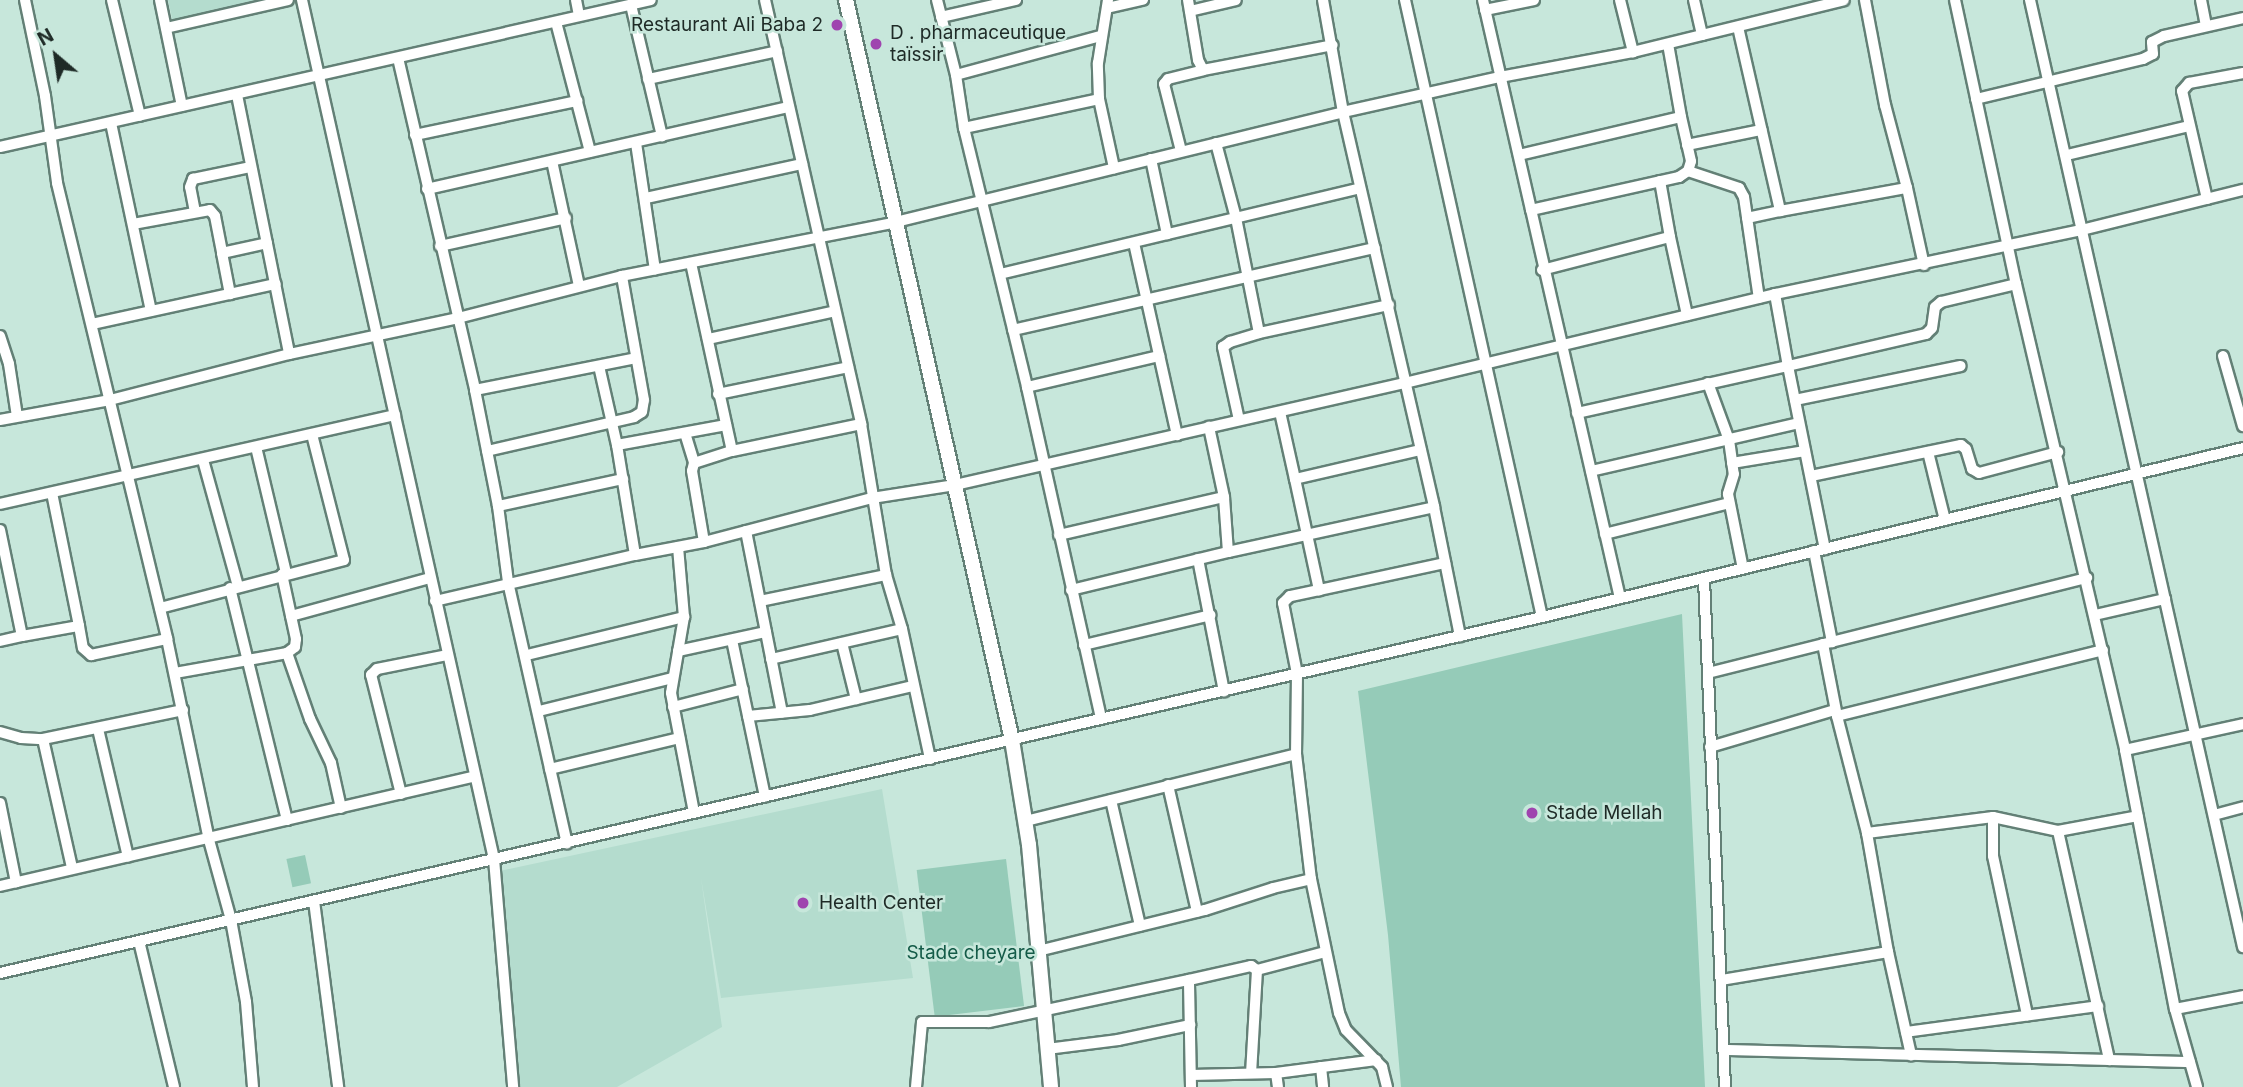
<!DOCTYPE html>
<meta charset="utf-8">
<style>
body{margin:0}
#map{position:relative;width:2243px;height:1087px;overflow:hidden;background:#c7e7db;font-family:Inter,sans-serif}
div>[style]{position:absolute}
[style*='--x']{left:calc(var(--x)*1px);top:calc(var(--y)*1px);width:calc(var(--w)*1px);rotate:calc(var(--a)*1deg)}
.built>*{inset:0;background:#b4dcce}
.green>*{inset:0;background:#95cbb8;transform-origin:0 0}
.roads{filter:drop-shadow(2px 0 #638076) drop-shadow(-2px 0 #638076) drop-shadow(0 2px #638076) drop-shadow(0 -2px #638076)}
.minor>*{height:10px;margin:-5px;padding:0 5px;transform-origin:5px;border-radius:5px;background:#fff}
.secondary>*{height:14px;margin:-7px;padding:0 7px;transform-origin:7px;border-radius:7px;background:#fff}
.dots>*{width:19px;height:19px;translate:-50% -50%;box-sizing:border-box;border:4px solid #c7e7db;border-radius:50%}
span{translate:-50% -50%;white-space:nowrap;text-align:center;line-height:1.15;-webkit-text-stroke:5px #c7e7db;paint-order:stroke}
.poi-label{font-size:19px;color:#1e2a26}
.right{translate:-100% -50%;text-align:right}
.left{translate:0 -50%;text-align:left}
.park-label{font-size:19px;color:#145b48}
.north{position:absolute;left:21px;top:21px;width:70px;height:70px;-webkit-text-stroke:5px #c7e7db;paint-order:stroke;rotate:331deg;font-size:19px;font-weight:700;line-height:28px;text-align:center;color:#1e2a26}
.north::after{content:'';display:block;margin:auto;width:24px;height:32px;background:#1e2a26;clip-path:polygon(50% 0,100% 100%,50% 72%,0 100%)}
</style>
<div id="map">
<div class="built">
<i style="clip-path:polygon(168px 0,280px 0,173px 22px)"></i>
<i style="clip-path:polygon(882px 789px,913px 978px,721px 998px,701px 878px,722px 1027px,617px 1087px,513px 1087px,495px 872px)"></i>
</div>
<div class="green">
<i style="clip-path:polygon(1682px 614px,1705px 1087px,1401px 1087px,1388px 935px,1358px 691px)"></i>
<i style="left:305px;top:855px;width:29px;height:19px;rotate:78deg"></i>
<i style="left:1006px;top:859px;width:148px;height:90px;rotate:83deg"></i>
</div>
<div class="roads">
<div class="minor">
<i style="--x:25;--y:0;--w:98;--a:78.2"></i>
<i style="--x:45;--y:96;--w:88;--a:82.1"></i>
<i style="--x:57;--y:183;--w:469;--a:76.4"></i>
<i style="--x:167;--y:639;--w:205;--a:78.2"></i>
<i style="--x:209;--y:840;--w:83;--a:74.6"></i>
<i style="--x:231;--y:920;--w:83;--a:79.6"></i>
<i style="--x:246;--y:1002;--w:85;--a:85.3"></i>
<i style="--x:112;--y:0;--w:119;--a:76.4"></i>
<i style="--x:160;--y:0;--w:108;--a:78.3"></i>
<i style="--x:302;--y:0;--w:880;--a:77.4"></i>
<i style="--x:494;--y:859;--w:229;--a:85.2"></i>
<i style="--x:576;--y:0;--w:16;--a:79"></i>
<i style="--x:765;--y:0;--w:435;--a:77.2"></i>
<i style="--x:861;--y:424;--w:153;--a:80.6"></i>
<i style="--x:886;--y:575;--w:56;--a:73.5"></i>
<i style="--x:902;--y:629;--w:133;--a:77.8"></i>
<i style="--x:937;--y:0;--w:77;--a:75.8"></i>
<i style="--x:956;--y:75;--w:54;--a:81.4"></i>
<i style="--x:964;--y:128;--w:267;--a:76.3"></i>
<i style="--x:1027;--y:387;--w:340;--a:77.4"></i>
<i style="--x:1188;--y:0;--w:61;--a:80.5"></i>
<i style="--x:1198;--y:60;--w:11;--a:63"></i>
<i style="--x:1203;--y:70;--w:132;--a:-10.9"></i>
<i style="--x:1323;--y:0;--w:114;--a:79.9"></i>
<i style="--x:1343;--y:112;--w:405;--a:77"></i>
<i style="--x:1434;--y:507;--w:132;--a:78.6"></i>
<i style="--x:1405;--y:0;--w:632;--a:77.48"></i>
<i style="--x:1483;--y:0;--w:215;--a:77.1"></i>
<i style="--x:1620;--y:0;--w:54;--a:76"></i>
<i style="--x:1694;--y:0;--w:36;--a:77"></i>
<i style="--x:1955;--y:0;--w:290;--a:77.9"></i>
<i style="--x:2016;--y:284;--w:479;--a:76.8"></i>
<i style="--x:2125;--y:750;--w:264;--a:79.1"></i>
<i style="--x:2175;--y:1009;--w:81;--a:74.2"></i>
<i style="--x:2030;--y:0;--w:971;--a:77.32"></i>
<i style="--x:2201;--y:0;--w:26;--a:79"></i>
<i style="--x:631;--y:5;--w:135;--a:76.7"></i>
<i style="--x:1107;--y:8;--w:37;--a:-13"></i>
<i style="--x:1485;--y:10;--w:50;--a:-11.5"></i>
<i style="--x:1190;--y:11;--w:47;--a:-13.4"></i>
<i style="--x:941;--y:17;--w:77;--a:-12.8"></i>
<i style="--x:556;--y:22;--w:134;--a:75.3"></i>
<i style="--x:1738;--y:27;--w:189;--a:77.1"></i>
<i style="--x:1780;--y:211;--w:129;--a:-10.3"></i>
<i style="--x:1907;--y:188;--w:86;--a:-104.8"></i>
<i style="--x:1885;--y:105;--w:107;--a:-100.8"></i>
<i style="--x:166;--y:28;--w:125;--a:-12.9"></i>
<i style="--x:398;--y:58;--w:341;--a:76.9"></i>
<i style="--x:475;--y:390;--w:118;--a:78.8"></i>
<i style="--x:498;--y:506;--w:77;--a:82.5"></i>
<i style="--x:508;--y:582;--w:268;--a:77.3"></i>
<i style="--x:956;--y:75;--w:150;--a:-15.1"></i>
<i style="--x:648;--y:79;--w:132;--a:-12.2"></i>
<i style="--x:237;--y:95;--w:264;--a:78.6"></i>
<i style="--x:1099;--y:99;--w:36;--a:-92"></i>
<i style="--x:1098;--y:63;--w:64;--a:-81"></i>
<i style="--x:1976;--y:99;--w:172;--a:-13.5"></i>
<i style="--x:2143;--y:59;--w:11;--a:-27"></i>
<i style="--x:2153;--y:54;--w:12;--a:-95"></i>
<i style="--x:2152;--y:42;--w:13;--a:-27"></i>
<i style="--x:2164;--y:36;--w:81;--a:-12.8"></i>
<i style="--x:111;--y:123;--w:192;--a:78"></i>
<i style="--x:964;--y:128;--w:138;--a:-12.1"></i>
<i style="--x:1099;--y:99;--w:71;--a:77.7"></i>
<i style="--x:415;--y:135;--w:166;--a:-11.9"></i>
<i style="--x:636;--y:143;--w:128;--a:81.5"></i>
<i style="--x:1216;--y:143;--w:78;--a:75.1"></i>
<i style="--x:1236;--y:218;--w:117;--a:78.7"></i>
<i style="--x:1259;--y:333;--w:133;--a:-12.2"></i>
<i style="--x:1687;--y:145;--w:76;--a:-11.5"></i>
<i style="--x:0;--y:147;--w:667;--a:-12.72"></i>
<i style="--x:1181;--y:151;--w:69;--a:-104.2"></i>
<i style="--x:1164;--y:84;--w:6;--a:-51"></i>
<i style="--x:1168;--y:79;--w:36;--a:-14"></i>
<i style="--x:1519;--y:155;--w:166;--a:-13.2"></i>
<i style="--x:1681;--y:117;--w:74;--a:-100.1"></i>
<i style="--x:2067;--y:155;--w:125;--a:-13.4"></i>
<i style="--x:1151;--y:159;--w:77;--a:78"></i>
<i style="--x:552;--y:161;--w:128;--a:77.8"></i>
<i style="--x:1688;--y:171;--w:54;--a:18.4"></i>
<i style="--x:1739;--y:188;--w:10;--a:61"></i>
<i style="--x:1744;--y:197;--w:102;--a:81.6"></i>
<i style="--x:1907;--y:188;--w:79;--a:77.6"></i>
<i style="--x:427;--y:189;--w:371;--a:-12.8"></i>
<i style="--x:646;--y:198;--w:160;--a:-12.3"></i>
<i style="--x:2207;--y:199;--w:111;--a:-103"></i>
<i style="--x:2182;--y:91;--w:11;--a:-49"></i>
<i style="--x:2189;--y:83;--w:55;--a:-10.5"></i>
<i style="--x:195;--y:212;--w:25;--a:-101"></i>
<i style="--x:190;--y:187;--w:9;--a:-69"></i>
<i style="--x:193;--y:179;--w:58;--a:-11.9"></i>
<i style="--x:1747;--y:218;--w:34;--a:-12"></i>
<i style="--x:133;--y:224;--w:78;--a:-10.3"></i>
<i style="--x:210;--y:210;--w:8;--a:50"></i>
<i style="--x:215;--y:216;--w:38;--a:79"></i>
<i style="--x:222;--y:253;--w:46;--a:-12.5"></i>
<i style="--x:1670;--y:237;--w:80;--a:77.7"></i>
<i style="--x:1134;--y:243;--w:197;--a:77.4"></i>
<i style="--x:440;--y:246;--w:129;--a:-12.5"></i>
<i style="--x:222;--y:253;--w:42;--a:79"></i>
<i style="--x:691;--y:263;--w:192;--a:77.7"></i>
<i style="--x:1542;--y:270;--w:132;--a:-14.5"></i>
<i style="--x:1670;--y:237;--w:57;--a:-100.1"></i>
<i style="--x:1000;--y:274;--w:370;--a:-13.4"></i>
<i style="--x:1775;--y:294;--w:73;--a:79.8"></i>
<i style="--x:1788;--y:366;--w:142;--a:-13.1"></i>
<i style="--x:1926;--y:334;--w:8;--a:-45"></i>
<i style="--x:1932;--y:328;--w:21;--a:-82"></i>
<i style="--x:1935;--y:307;--w:8;--a:-40"></i>
<i style="--x:1941;--y:302;--w:77;--a:-13.5"></i>
<i style="--x:92;--y:324;--w:188;--a:-12.3"></i>
<i style="--x:1013;--y:330;--w:371;--a:-12.8"></i>
<i style="--x:0;--y:336;--w:29;--a:72"></i>
<i style="--x:9;--y:364;--w:53;--a:81.3"></i>
<i style="--x:708;--y:339;--w:130;--a:-12.4"></i>
<i style="--x:2223;--y:356;--w:73;--a:74.1"></i>
<i style="--x:599;--y:366;--w:81;--a:77.2"></i>
<i style="--x:617;--y:445;--w:111;--a:80.7"></i>
<i style="--x:1708;--y:383;--w:61;--a:69.8"></i>
<i style="--x:1729;--y:440;--w:34;--a:82"></i>
<i style="--x:1734;--y:474;--w:21;--a:107"></i>
<i style="--x:1728;--y:494;--w:76;--a:78.7"></i>
<i style="--x:1027;--y:387;--w:136;--a:-13.2"></i>
<i style="--x:475;--y:390;--w:164;--a:-11.2"></i>
<i style="--x:718;--y:394;--w:133;--a:-11.7"></i>
<i style="--x:1795;--y:400;--w:169;--a:-11.6"></i>
<i style="--x:1280;--y:412;--w:69;--a:77.4"></i>
<i style="--x:1295;--y:479;--w:129;--a:-13"></i>
<i style="--x:1577;--y:413;--w:216;--a:-12.6"></i>
<i style="--x:1788;--y:366;--w:187;--a:78.6"></i>
<i style="--x:0;--y:420;--w:112;--a:-10.3"></i>
<i style="--x:110;--y:400;--w:185;--a:-14.4"></i>
<i style="--x:289;--y:354;--w:173;--a:-12"></i>
<i style="--x:458;--y:318;--w:169;--a:-14.4"></i>
<i style="--x:622;--y:276;--w:279;--a:-11.1"></i>
<i style="--x:896;--y:222;--w:460;--a:-13.8"></i>
<i style="--x:1343;--y:112;--w:161;--a:-12.6"></i>
<i style="--x:1500;--y:77;--w:135;--a:-10.6"></i>
<i style="--x:1633;--y:52;--w:217;--a:-13.8"></i>
<i style="--x:1239;--y:420;--w:75;--a:-102.4"></i>
<i style="--x:1223;--y:347;--w:9;--a:-36"></i>
<i style="--x:1230;--y:342;--w:30;--a:-17"></i>
<i style="--x:685;--y:433;--w:31;--a:73"></i>
<i style="--x:694;--y:463;--w:8;--a:104"></i>
<i style="--x:692;--y:471;--w:72;--a:80.4"></i>
<i style="--x:617;--y:445;--w:111;--a:-10.4"></i>
<i style="--x:256;--y:447;--w:130;--a:76.6"></i>
<i style="--x:487;--y:451;--w:151;--a:-13"></i>
<i style="--x:634;--y:417;--w:9;--a:-32"></i>
<i style="--x:642;--y:412;--w:12;--a:-81"></i>
<i style="--x:644;--y:400;--w:126;--a:-100.1"></i>
<i style="--x:1928;--y:452;--w:70;--a:76"></i>
<i style="--x:203;--y:460;--w:131;--a:74.5"></i>
<i style="--x:694;--y:463;--w:40;--a:-18"></i>
<i style="--x:732;--y:451;--w:132;--a:-11.8"></i>
<i style="--x:1732;--y:463;--w:74;--a:-9.3"></i>
<i style="--x:1591;--y:471;--w:213;--a:-13"></i>
<i style="--x:1811;--y:476;--w:153;--a:-11.7"></i>
<i style="--x:1961;--y:445;--w:6;--a:39"></i>
<i style="--x:1966;--y:449;--w:21;--a:73"></i>
<i style="--x:1972;--y:469;--w:8;--a:30"></i>
<i style="--x:1979;--y:473;--w:82;--a:-14.9"></i>
<i style="--x:1295;--y:479;--w:114;--a:77.8"></i>
<i style="--x:1319;--y:590;--w:129;--a:-12.1"></i>
<i style="--x:52;--y:493;--w:136;--a:78.5"></i>
<i style="--x:0;--y:504;--w:405;--a:-12.7"></i>
<i style="--x:498;--y:506;--w:128;--a:-12.2"></i>
<i style="--x:0;--y:530;--w:108;--a:78.3"></i>
<i style="--x:22;--y:636;--w:58;--a:-10"></i>
<i style="--x:79;--y:626;--w:22;--a:80"></i>
<i style="--x:83;--y:648;--w:11;--a:41"></i>
<i style="--x:91;--y:655;--w:78;--a:-11.9"></i>
<i style="--x:746;--y:531;--w:185;--a:78.8"></i>
<i style="--x:1605;--y:534;--w:128;--a:-14"></i>
<i style="--x:1059;--y:535;--w:169;--a:-13"></i>
<i style="--x:1224;--y:497;--w:72;--a:-102.1"></i>
<i style="--x:678;--y:547;--w:70;--a:85.1"></i>
<i style="--x:684;--y:617;--w:77;--a:99.7"></i>
<i style="--x:671;--y:693;--w:122;--a:79.1"></i>
<i style="--x:1814;--y:551;--w:93;--a:78.8"></i>
<i style="--x:1228;--y:552;--w:211;--a:-12.3"></i>
<i style="--x:1198;--y:559;--w:135;--a:78.9"></i>
<i style="--x:1704;--y:578;--w:509;--a:87.64"></i>
<i style="--x:230;--y:588;--w:239;--a:76.2"></i>
<i style="--x:1071;--y:590;--w:162;--a:-13.6"></i>
<i style="--x:1228;--y:552;--w:55;--a:-94.2"></i>
<i style="--x:1319;--y:590;--w:30;--a:168"></i>
<i style="--x:1290;--y:596;--w:10;--a:135"></i>
<i style="--x:1283;--y:603;--w:72;--a:78.8"></i>
<i style="--x:1297;--y:674;--w:80;--a:90.7"></i>
<i style="--x:1296;--y:754;--w:126;--a:83.2"></i>
<i style="--x:1311;--y:879;--w:137;--a:78.2"></i>
<i style="--x:1339;--y:1013;--w:18;--a:68"></i>
<i style="--x:1346;--y:1030;--w:52;--a:45.8"></i>
<i style="--x:1382;--y:1067;--w:21;--a:76"></i>
<i style="--x:1620;--y:598;--w:398;--a:-102.9"></i>
<i style="--x:1531;--y:210;--w:152;--a:-12.6"></i>
<i style="--x:1679;--y:177;--w:11;--a:-34"></i>
<i style="--x:1688;--y:171;--w:10;--a:-73"></i>
<i style="--x:1691;--y:161;--w:45;--a:-102.8"></i>
<i style="--x:435;--y:601;--w:205;--a:-13"></i>
<i style="--x:635;--y:555;--w:70;--a:-10.7"></i>
<i style="--x:704;--y:542;--w:174;--a:-14.7"></i>
<i style="--x:872;--y:498;--w:84;--a:-8.9"></i>
<i style="--x:955;--y:485;--w:461;--a:-12.8"></i>
<i style="--x:1405;--y:383;--w:381;--a:-13.5"></i>
<i style="--x:1775;--y:294;--w:314;--a:-11.8"></i>
<i style="--x:2082;--y:230;--w:166;--a:-14"></i>
<i style="--x:760;--y:601;--w:129;--a:-11.7"></i>
<i style="--x:160;--y:608;--w:190;--a:-14.6"></i>
<i style="--x:344;--y:560;--w:130;--a:-104.3"></i>
<i style="--x:2095;--y:615;--w:72;--a:-12.9"></i>
<i style="--x:291;--y:616;--w:144;--a:-15.3"></i>
<i style="--x:732;--y:640;--w:160;--a:78.1"></i>
<i style="--x:0;--y:641;--w:23;--a:-13"></i>
<i style="--x:842;--y:643;--w:58;--a:76"></i>
<i style="--x:1823;--y:644;--w:73;--a:79"></i>
<i style="--x:1837;--y:716;--w:121;--a:75.6"></i>
<i style="--x:1867;--y:833;--w:127;--a:-7.2"></i>
<i style="--x:1993;--y:817;--w:66;--a:12.2"></i>
<i style="--x:2058;--y:831;--w:81;--a:-10.6"></i>
<i style="--x:1084;--y:645;--w:130;--a:-13.3"></i>
<i style="--x:678;--y:651;--w:90;--a:-12.2"></i>
<i style="--x:287;--y:653;--w:70;--a:70.8"></i>
<i style="--x:310;--y:719;--w:49;--a:64.5"></i>
<i style="--x:331;--y:763;--w:46;--a:77.5"></i>
<i style="--x:527;--y:655;--w:162;--a:-13.6"></i>
<i style="--x:771;--y:659;--w:134;--a:-12.9"></i>
<i style="--x:175;--y:673;--w:114;--a:-10.1"></i>
<i style="--x:287;--y:653;--w:10;--a:-37"></i>
<i style="--x:295;--y:647;--w:8;--a:-83"></i>
<i style="--x:296;--y:639;--w:66;--a:-102.2"></i>
<i style="--x:1708;--y:673;--w:391;--a:-14.1"></i>
<i style="--x:673;--y:707;--w:72;--a:-14.4"></i>
<i style="--x:539;--y:711;--w:137;--a:-13.9"></i>
<i style="--x:748;--y:716;--w:62;--a:-5.5"></i>
<i style="--x:810;--y:710;--w:106;--a:-13.1"></i>
<i style="--x:1837;--y:716;--w:274;--a:-13.9"></i>
<i style="--x:98;--y:729;--w:131;--a:76.8"></i>
<i style="--x:0;--y:732;--w:22;--a:16"></i>
<i style="--x:21;--y:738;--w:22;--a:3"></i>
<i style="--x:43;--y:739;--w:143;--a:-11.7"></i>
<i style="--x:43;--y:739;--w:132;--a:77.3"></i>
<i style="--x:1710;--y:747;--w:130;--a:-16.5"></i>
<i style="--x:2125;--y:750;--w:121;--a:-12.4"></i>
<i style="--x:550;--y:769;--w:133;--a:-13.5"></i>
<i style="--x:1168;--y:785;--w:130;--a:77.1"></i>
<i style="--x:401;--y:794;--w:123;--a:-104.1"></i>
<i style="--x:371;--y:675;--w:8;--a:-45"></i>
<i style="--x:377;--y:669;--w:71;--a:-11.3"></i>
<i style="--x:1111;--y:800;--w:129;--a:77"></i>
<i style="--x:0;--y:803;--w:81;--a:78.6"></i>
<i style="--x:2214;--y:815;--w:30;--a:-15"></i>
<i style="--x:1993;--y:817;--w:39;--a:90"></i>
<i style="--x:1993;--y:856;--w:163;--a:77.9"></i>
<i style="--x:1026;--y:821;--w:278;--a:-13.9"></i>
<i style="--x:2058;--y:831;--w:235;--a:77.4"></i>
<i style="--x:1867;--y:833;--w:121;--a:80"></i>
<i style="--x:0;--y:886;--w:486;--a:-13"></i>
<i style="--x:314;--y:901;--w:188;--a:82.6"></i>
<i style="--x:139;--y:941;--w:150;--a:76.5"></i>
<i style="--x:1038;--y:951;--w:172;--a:-13.8"></i>
<i style="--x:1205;--y:910;--w:71;--a:-17.9"></i>
<i style="--x:1273;--y:888;--w:39;--a:-13"></i>
<i style="--x:1257;--y:970;--w:70;--a:-14.8"></i>
<i style="--x:0;--y:973;--w:1583;--a:-13"></i>
<i style="--x:1542;--y:617;--w:721;--a:-13.55"></i>
<i style="--x:1721;--y:980;--w:169;--a:-9.5"></i>
<i style="--x:1888;--y:952;--w:106;--a:77.4"></i>
<i style="--x:2175;--y:1009;--w:69;--a:-10.8"></i>
<i style="--x:1906;--y:1032;--w:194;--a:-7.7"></i>
<i style="--x:1047;--y:1049;--w:72;--a:-7.2"></i>
<i style="--x:1118;--y:1040;--w:74;--a:-11.8"></i>
<i style="--x:1724;--y:1050;--w:466;--a:1.5"></i>
<i style="--x:1321;--y:1067;--w:20;--a:84"></i>
<i style="--x:1276;--y:1073;--w:14;--a:82"></i>
<i style="--x:1191;--y:1075;--w:85;--a:-1.3"></i>
<i style="--x:1276;--y:1073;--w:101;--a:-7.4"></i>
<i style="--x:916;--y:1087;--w:65;--a:-84.7"></i>
<i style="--x:922;--y:1022;--w:67;--a:0"></i>
<i style="--x:989;--y:1022;--w:204;--a:-11.9"></i>
<i style="--x:1191;--y:1087;--w:107;--a:-91.1"></i>
<i style="--x:1189;--y:980;--w:64;--a:-12.7"></i>
<i style="--x:1251;--y:966;--w:7;--a:34"></i>
<i style="--x:1257;--y:970;--w:103;--a:93.3"></i>
</div>
<div class="secondary">
<i style="--x:846;--y:0;--w:758;--a:77.36"></i>
<i style="--x:1012;--y:740;--w:106;--a:80.8"></i>
<i style="--x:1029;--y:845;--w:243;--a:84.8"></i>
</div>
</div>
<div class="dots">
<i style="left:837px;top:25px;background:#9f44af"></i>
<i style="left:876px;top:44px;background:#9f44af"></i>
<i style="left:1532px;top:813px;background:#9f44af"></i>
<i style="left:803px;top:903px;background:#9f44af"></i>
</div>
<div class="poi-label">
<span class="right" style="left:823px;top:25px">Restaurant Ali Baba 2</span>
<span class="left" style="left:890px;top:44px">D . pharmaceutique<br>taïssir</span>
<span class="left" style="left:1546px;top:813px">Stade Mellah</span>
<span class="left" style="left:819px;top:903px">Health Center</span>
</div>
<div class="park-label">
<span style="left:971px;top:953px">Stade cheyare</span>
</div>
<div class="north">N</div>
</div>
